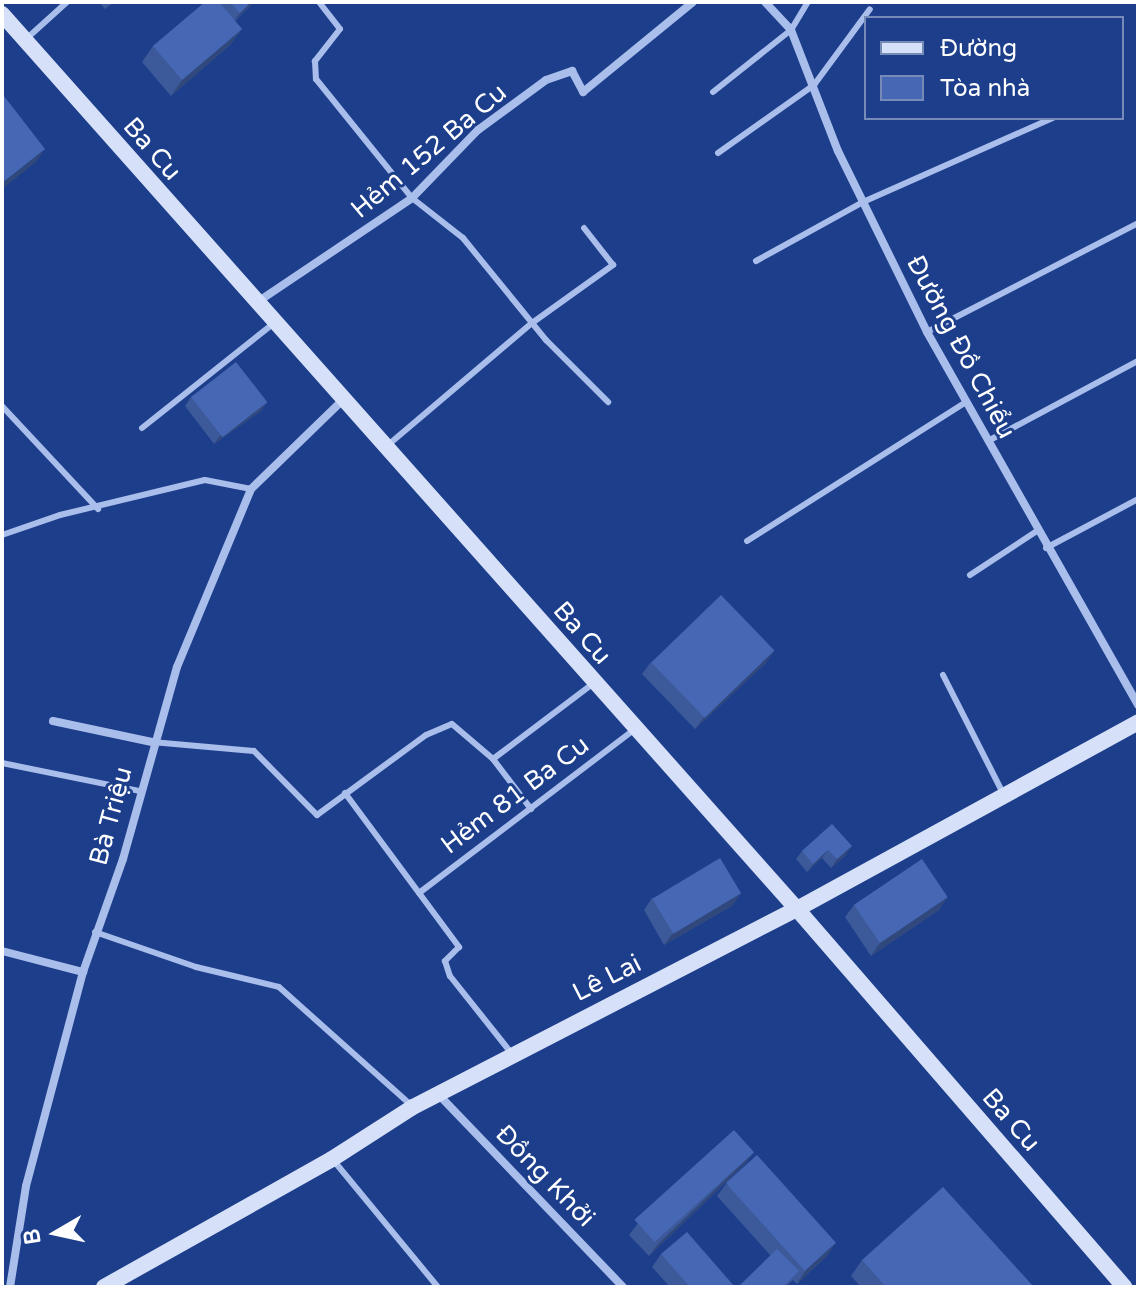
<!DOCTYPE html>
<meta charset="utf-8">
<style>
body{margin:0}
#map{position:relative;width:1140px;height:1289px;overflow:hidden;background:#1d3e8b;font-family:"Varela Round",sans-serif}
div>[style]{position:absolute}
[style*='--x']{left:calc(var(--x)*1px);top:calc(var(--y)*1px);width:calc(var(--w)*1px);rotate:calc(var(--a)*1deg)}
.lane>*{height:6px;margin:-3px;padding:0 3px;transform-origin:3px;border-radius:3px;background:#aabeec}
.street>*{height:8px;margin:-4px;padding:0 4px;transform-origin:4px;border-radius:4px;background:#aabeec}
.secondary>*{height:16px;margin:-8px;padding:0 8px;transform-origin:8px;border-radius:8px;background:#d6e0f9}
.wall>*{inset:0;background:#3c599a}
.shaded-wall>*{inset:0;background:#31487d}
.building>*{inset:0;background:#4667b3;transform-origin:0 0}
span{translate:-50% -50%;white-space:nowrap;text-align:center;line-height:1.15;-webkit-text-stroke:6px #1d3e8b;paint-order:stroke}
.street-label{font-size:26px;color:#fff}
.frame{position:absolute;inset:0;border:4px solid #fff;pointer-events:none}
.legend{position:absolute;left:864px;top:16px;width:260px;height:104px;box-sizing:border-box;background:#1d3e8b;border:2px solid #778bb9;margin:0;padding:10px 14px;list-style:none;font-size:24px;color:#fff}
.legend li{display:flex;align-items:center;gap:16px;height:40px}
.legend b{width:40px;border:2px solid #778bb9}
.north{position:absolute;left:16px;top:1193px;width:80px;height:80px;-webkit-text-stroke:6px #1d3e8b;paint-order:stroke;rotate:261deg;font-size:22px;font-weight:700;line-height:32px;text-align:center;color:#fff}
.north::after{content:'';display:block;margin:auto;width:28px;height:36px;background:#fff;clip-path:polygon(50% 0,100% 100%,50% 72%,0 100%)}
</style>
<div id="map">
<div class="lane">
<i style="--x:319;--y:2;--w:34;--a:52"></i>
<i style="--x:340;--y:29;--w:41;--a:128"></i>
<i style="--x:315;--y:61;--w:18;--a:87"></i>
<i style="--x:316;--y:79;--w:153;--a:51.1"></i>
<i style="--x:412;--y:198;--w:65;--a:38.1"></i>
<i style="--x:463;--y:238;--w:132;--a:50.9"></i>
<i style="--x:546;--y:340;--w:88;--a:45"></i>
<i style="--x:25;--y:40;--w:57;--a:-42.1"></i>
<i style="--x:713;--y:92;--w:100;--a:-38.5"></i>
<i style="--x:791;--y:30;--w:33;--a:-59"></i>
<i style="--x:718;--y:153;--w:118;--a:-35.3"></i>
<i style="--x:814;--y:85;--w:94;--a:-53.6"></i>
<i style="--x:756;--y:261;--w:122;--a:-28.9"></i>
<i style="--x:863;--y:202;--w:208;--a:-23.9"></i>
<i style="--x:927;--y:332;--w:237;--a:-27.3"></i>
<i style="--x:2;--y:406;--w:141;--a:47"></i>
<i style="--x:142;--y:428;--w:169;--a:-38.5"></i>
<i style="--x:988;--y:441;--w:170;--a:-28.1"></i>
<i style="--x:388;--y:445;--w:189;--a:-40.3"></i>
<i style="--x:532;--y:323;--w:100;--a:-35.6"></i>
<i style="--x:613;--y:265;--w:47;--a:-128.1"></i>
<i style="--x:2;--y:535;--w:61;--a:-19"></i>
<i style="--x:60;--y:515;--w:149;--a:-13.6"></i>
<i style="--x:205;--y:480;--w:47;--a:11.1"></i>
<i style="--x:747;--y:541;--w:259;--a:-32.4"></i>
<i style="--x:1046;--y:548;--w:104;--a:-28"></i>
<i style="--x:970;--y:575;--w:80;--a:-33.3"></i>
<i style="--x:943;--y:675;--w:135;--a:63.1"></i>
<i style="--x:152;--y:742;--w:102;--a:5"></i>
<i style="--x:254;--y:751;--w:90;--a:45.5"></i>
<i style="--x:317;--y:815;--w:135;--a:-36.3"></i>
<i style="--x:426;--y:735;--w:28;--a:-23"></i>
<i style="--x:452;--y:724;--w:54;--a:40.5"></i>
<i style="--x:493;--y:759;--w:126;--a:-37"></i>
<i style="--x:493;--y:759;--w:63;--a:52.8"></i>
<i style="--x:2;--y:763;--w:141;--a:11.5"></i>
<i style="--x:345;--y:793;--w:192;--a:53.5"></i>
<i style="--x:459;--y:947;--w:20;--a:135"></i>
<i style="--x:445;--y:961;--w:16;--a:72"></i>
<i style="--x:450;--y:976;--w:100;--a:51.5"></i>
<i style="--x:419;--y:893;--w:271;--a:-37.2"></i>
<i style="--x:95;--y:932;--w:107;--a:19.1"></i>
<i style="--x:196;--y:967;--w:85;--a:13.5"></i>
<i style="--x:279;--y:987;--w:180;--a:41.8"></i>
<i style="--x:334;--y:1161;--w:163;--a:50.5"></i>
</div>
<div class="street">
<i style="--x:765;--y:2;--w:38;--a:47"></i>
<i style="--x:791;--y:30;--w:130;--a:68.8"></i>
<i style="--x:838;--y:151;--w:202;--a:63.8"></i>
<i style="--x:927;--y:332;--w:429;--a:60.5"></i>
<i style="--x:256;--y:303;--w:188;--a:-33.9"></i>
<i style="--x:412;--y:198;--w:95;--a:-45.9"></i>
<i style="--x:478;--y:130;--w:84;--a:-36.3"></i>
<i style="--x:546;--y:80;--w:28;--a:-19"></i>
<i style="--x:572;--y:71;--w:24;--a:62"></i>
<i style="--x:583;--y:92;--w:142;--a:-39.3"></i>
<i style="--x:53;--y:721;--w:101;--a:12"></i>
<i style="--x:2;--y:951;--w:84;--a:14.5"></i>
<i style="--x:438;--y:1094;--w:267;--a:46.2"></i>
<i style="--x:10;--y:1287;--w:102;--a:-81"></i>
<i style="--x:26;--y:1186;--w:221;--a:-75.1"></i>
<i style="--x:83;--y:972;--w:120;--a:-70.5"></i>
<i style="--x:123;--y:859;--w:199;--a:-74.3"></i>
<i style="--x:177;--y:667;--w:193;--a:-67.4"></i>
<i style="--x:251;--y:489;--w:128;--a:-44.1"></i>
</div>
<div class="secondary">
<i style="--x:2;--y:14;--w:1197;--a:48.39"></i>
<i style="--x:797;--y:909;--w:500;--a:49.1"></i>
<i style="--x:104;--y:1287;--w:261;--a:-29.3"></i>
<i style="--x:332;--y:1159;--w:96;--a:-32.7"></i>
<i style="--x:413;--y:1107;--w:432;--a:-27.3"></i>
<i style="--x:797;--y:909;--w:389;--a:-28.7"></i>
</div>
<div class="wall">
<i style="clip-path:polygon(99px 2px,114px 2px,105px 9px)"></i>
<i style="clip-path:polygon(205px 2px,254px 2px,235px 21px,242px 29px,230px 45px,171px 96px,142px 62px,153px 46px)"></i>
<i style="clip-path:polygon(191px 397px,267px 402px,261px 411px,214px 444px,185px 406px)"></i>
<i style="clip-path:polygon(651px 662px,766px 663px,695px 729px,642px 674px)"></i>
<i style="clip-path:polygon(832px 824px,846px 855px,831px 868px,822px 858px,807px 872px,796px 859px,802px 851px)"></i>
<i style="clip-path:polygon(741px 893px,732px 906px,664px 945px,644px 910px,652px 898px)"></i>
<i style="clip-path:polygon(854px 905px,939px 910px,871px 956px,845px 917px)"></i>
<i style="clip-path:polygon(754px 1152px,745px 1164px,649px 1256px,629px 1235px,638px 1223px)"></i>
<i style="clip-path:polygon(726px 1184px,828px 1255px,797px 1284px,793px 1280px,785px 1287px,770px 1255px,717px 1196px)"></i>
<i style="clip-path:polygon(661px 1254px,735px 1287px,670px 1287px,652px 1267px)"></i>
<i style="clip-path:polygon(862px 1260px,1034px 1287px,861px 1287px,851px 1276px)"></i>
</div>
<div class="shaded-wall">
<i style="clip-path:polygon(251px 2px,254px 2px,234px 21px,240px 13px)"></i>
<i style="clip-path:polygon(242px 29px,230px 45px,171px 96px,182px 80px)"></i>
<i style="clip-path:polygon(45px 149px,36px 162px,2px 189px,2px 183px)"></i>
<i style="clip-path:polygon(267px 402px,261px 411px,214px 444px,220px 436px)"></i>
<i style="clip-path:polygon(775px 650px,766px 663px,695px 729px,704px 717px)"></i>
<i style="clip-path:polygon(852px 846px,846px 855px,831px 868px,837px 859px)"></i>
<i style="clip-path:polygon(828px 850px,822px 858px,807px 872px,813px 864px)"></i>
<i style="clip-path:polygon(741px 893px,732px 906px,664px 945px,673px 933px)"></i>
<i style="clip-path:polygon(948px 897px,939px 910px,871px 956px,880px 943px)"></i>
<i style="clip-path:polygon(754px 1152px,745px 1164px,649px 1256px,658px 1244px)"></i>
<i style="clip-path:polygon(836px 1242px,828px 1255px,797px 1284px,805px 1271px)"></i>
</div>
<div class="building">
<i style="clip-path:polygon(205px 2px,219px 2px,242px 29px,182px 80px,153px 46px)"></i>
<i style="clip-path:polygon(230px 2px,251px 2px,240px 13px)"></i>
<i style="clip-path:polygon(4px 96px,45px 149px,2px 183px,2px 98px)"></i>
<i style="left:236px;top:362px;width:51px;height:57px;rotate:52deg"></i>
<i style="left:721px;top:595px;width:77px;height:97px;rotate:46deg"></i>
<i style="clip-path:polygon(832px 824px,852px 846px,837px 859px,828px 850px,813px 864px,802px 851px)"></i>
<i style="left:720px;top:858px;width:41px;height:79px;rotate:59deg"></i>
<i style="left:922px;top:859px;width:46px;height:82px;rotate:56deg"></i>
<i style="left:734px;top:1130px;width:30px;height:134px;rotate:48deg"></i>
<i style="left:757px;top:1155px;width:118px;height:42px;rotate:48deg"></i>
<i style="clip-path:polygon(943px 1187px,1034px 1287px,886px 1287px,862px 1260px)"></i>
<i style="clip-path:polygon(687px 1232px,735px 1287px,690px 1287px,661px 1254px)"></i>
<i style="clip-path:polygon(777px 1249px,799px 1271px,783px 1287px,738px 1287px)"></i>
</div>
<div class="street-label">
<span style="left:152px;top:149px;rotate:49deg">Ba Cu</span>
<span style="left:429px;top:151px;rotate:-40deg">Hẻm 152 Ba Cu</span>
<span style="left:961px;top:347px;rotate:62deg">Đường Đồ Chiểu</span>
<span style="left:582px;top:633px;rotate:49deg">Ba Cu</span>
<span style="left:515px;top:795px;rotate:-37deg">Hẻm 81 Ba Cu</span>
<span style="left:111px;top:816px;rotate:-75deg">Bà Triệu</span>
<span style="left:607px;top:978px;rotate:-27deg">Lê Lai</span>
<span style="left:1011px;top:1120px;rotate:49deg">Ba Cu</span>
<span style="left:545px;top:1176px;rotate:46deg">Đồng Khởi</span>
</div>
<div class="frame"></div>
<ul class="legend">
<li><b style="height:10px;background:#d6e0f9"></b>Đường</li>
<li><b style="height:22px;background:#4667b3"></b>Tòa nhà</li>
</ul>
<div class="north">B</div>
</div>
